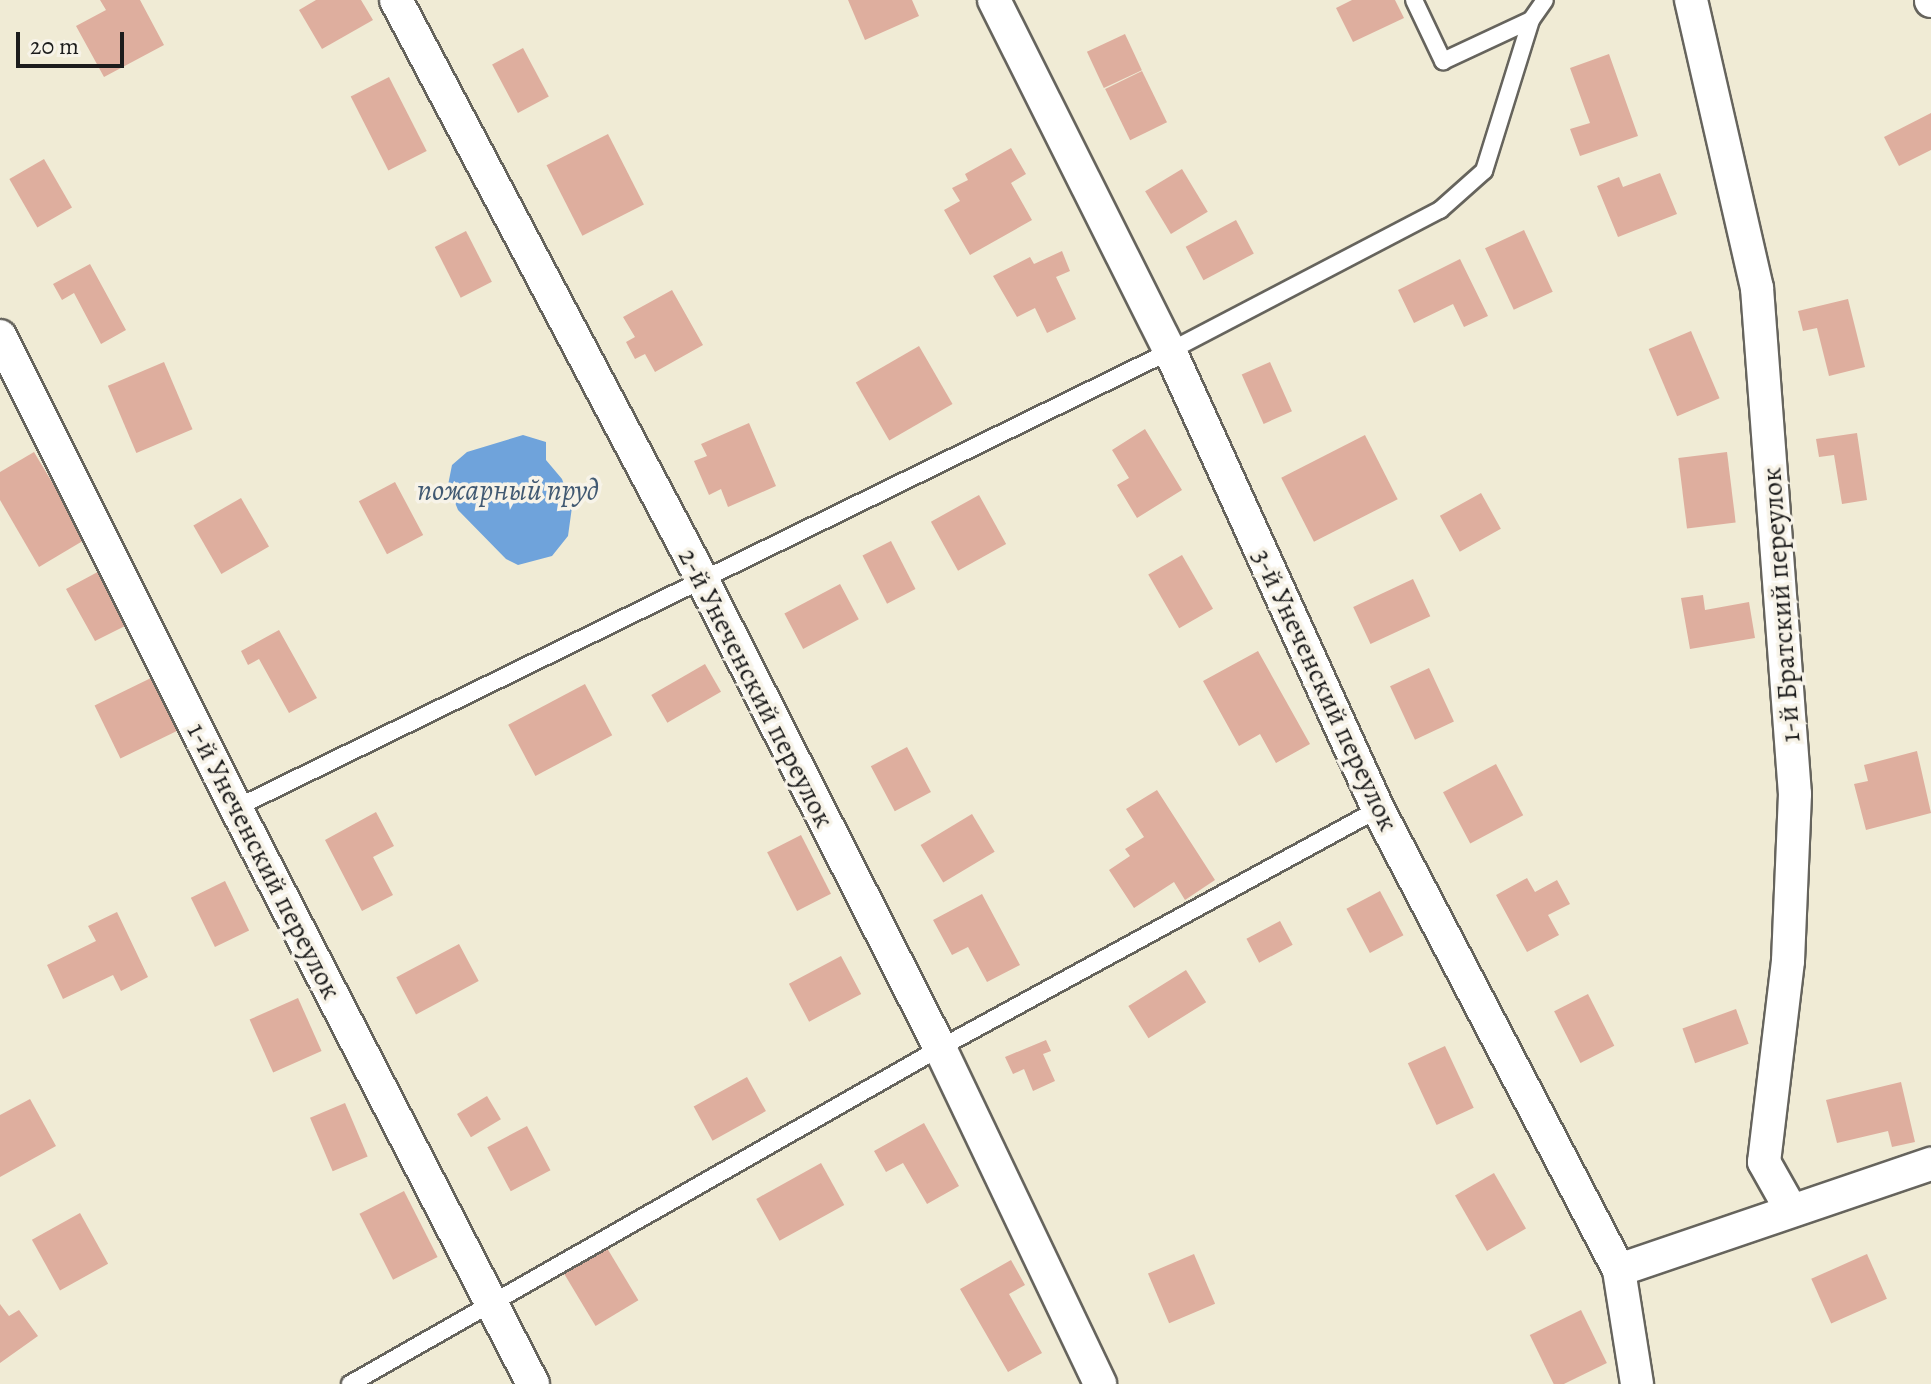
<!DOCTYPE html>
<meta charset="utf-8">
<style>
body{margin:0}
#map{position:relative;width:1931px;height:1384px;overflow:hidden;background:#f0ebd5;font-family:Alegreya,serif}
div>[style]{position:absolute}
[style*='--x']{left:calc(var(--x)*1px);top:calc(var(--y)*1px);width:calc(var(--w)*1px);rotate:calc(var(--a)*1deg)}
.water>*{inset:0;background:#6fa3db}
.building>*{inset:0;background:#deae9e;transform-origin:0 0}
.roads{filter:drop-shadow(2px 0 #66645d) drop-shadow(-2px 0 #66645d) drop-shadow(0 2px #66645d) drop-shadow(0 -2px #66645d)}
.lane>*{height:16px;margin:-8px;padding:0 8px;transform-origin:8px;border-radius:8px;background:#fff}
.street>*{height:32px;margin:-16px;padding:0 16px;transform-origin:16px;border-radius:16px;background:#fff}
span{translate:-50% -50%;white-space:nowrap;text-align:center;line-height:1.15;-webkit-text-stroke:7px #f7f3e8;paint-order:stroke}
.street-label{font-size:28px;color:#1c1c1c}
.water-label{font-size:30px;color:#415972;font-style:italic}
.scale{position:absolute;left:16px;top:32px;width:108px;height:36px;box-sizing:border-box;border:4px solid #1c1c1c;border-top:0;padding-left:10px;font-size:24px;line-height:28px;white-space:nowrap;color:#1c1c1c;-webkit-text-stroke:6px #f7f3e8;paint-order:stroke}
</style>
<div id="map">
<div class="water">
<i style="clip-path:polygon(523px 435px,546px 442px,546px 460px,562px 479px,572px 507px,568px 536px,552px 556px,518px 565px,506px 559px,458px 510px,448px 485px,452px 465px,467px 452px)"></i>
</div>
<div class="building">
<i style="clip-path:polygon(100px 0,140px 0,164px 45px,104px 77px,76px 26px,106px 10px)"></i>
<i style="clip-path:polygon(316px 0,361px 0,373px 20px,322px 49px,299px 10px)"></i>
<i style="clip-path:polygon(848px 0,912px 0,919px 16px,865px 40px)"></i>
<i style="clip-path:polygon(1352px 0,1395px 0,1404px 18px,1353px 42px,1336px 8px)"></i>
<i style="left:1125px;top:34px;width:40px;height:42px;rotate:65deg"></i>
<i style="left:523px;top:48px;width:55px;height:35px;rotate:62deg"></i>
<i style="clip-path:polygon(1609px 54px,1638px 136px,1580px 156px,1570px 129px,1590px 123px,1570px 68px)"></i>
<i style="left:1142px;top:71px;width:57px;height:41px;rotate:64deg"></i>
<i style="left:389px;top:77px;width:83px;height:43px;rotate:63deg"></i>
<i style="clip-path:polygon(1931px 113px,1931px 150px,1899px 166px,1884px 137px)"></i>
<i style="left:608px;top:134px;width:79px;height:69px;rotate:63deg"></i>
<i style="clip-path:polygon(1011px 148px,1026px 174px,1011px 183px,1032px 220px,970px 255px,944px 210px,960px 201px,952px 188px,968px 180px,965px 174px)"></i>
<i style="left:44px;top:159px;width:56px;height:40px;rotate:60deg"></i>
<i style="left:1182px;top:169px;width:50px;height:43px;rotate:59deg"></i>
<i style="clip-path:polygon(1660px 173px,1677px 214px,1618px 237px,1597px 186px,1619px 177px,1623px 187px)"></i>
<i style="left:1236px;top:220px;width:38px;height:57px;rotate:62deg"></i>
<i style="left:1524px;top:230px;width:68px;height:43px;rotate:65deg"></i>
<i style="left:466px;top:231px;width:57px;height:35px;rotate:63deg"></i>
<i style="clip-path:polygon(1062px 251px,1070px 271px,1056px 277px,1076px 319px,1047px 333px,1035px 308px,1017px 317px,993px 276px,1030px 257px,1034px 264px)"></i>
<i style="clip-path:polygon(1460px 259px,1488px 316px,1464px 327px,1453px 304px,1414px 323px,1398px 290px)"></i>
<i style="clip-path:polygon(90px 264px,126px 330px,101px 344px,74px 293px,62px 300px,53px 284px)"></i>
<i style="clip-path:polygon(672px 290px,703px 345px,655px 372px,645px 354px,635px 359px,626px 342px,635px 337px,623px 317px)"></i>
<i style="clip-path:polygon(1848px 299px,1865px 367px,1829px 376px,1817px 328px,1803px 331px,1798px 311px)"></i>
<i style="left:1691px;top:331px;width:73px;height:46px;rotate:67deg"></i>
<i style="left:919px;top:346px;width:67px;height:73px;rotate:60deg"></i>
<i style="left:164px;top:362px;width:73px;height:61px;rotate:67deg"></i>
<i style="left:1270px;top:362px;width:54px;height:31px;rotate:66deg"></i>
<i style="clip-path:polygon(749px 423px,776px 486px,728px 507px,721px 489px,709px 495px,694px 461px,707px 456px,701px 444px)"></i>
<i style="clip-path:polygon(1145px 429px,1182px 490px,1137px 518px,1117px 485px,1129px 478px,1112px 450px)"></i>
<i style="clip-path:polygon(1857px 433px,1867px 500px,1842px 504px,1834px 455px,1819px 457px,1816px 439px)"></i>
<i style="left:1365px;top:435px;width:72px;height:94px;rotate:63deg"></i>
<i style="clip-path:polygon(34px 452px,86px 539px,39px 567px,0 500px,0 472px)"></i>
<i style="left:1727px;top:452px;width:71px;height:49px;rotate:83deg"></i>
<i style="left:395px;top:482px;width:60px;height:41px;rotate:62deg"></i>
<i style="left:1481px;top:493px;width:41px;height:47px;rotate:61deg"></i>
<i style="left:979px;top:495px;width:56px;height:55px;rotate:61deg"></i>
<i style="left:241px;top:498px;width:56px;height:55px;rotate:60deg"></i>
<i style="left:891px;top:541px;width:54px;height:32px;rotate:63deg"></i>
<i style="left:1182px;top:555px;width:62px;height:39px;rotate:60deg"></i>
<i style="clip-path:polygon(105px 568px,118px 593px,110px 598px,125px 626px,95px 641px,66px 589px)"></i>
<i style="left:1413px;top:579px;width:41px;height:66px;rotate:65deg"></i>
<i style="left:840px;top:584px;width:40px;height:63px;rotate:62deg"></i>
<i style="clip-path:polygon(1703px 595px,1705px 610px,1749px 602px,1755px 638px,1690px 649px,1681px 598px)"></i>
<i style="clip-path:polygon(279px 630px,317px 698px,289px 713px,259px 659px,248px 665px,241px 651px)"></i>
<i style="clip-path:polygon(1258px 651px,1310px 744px,1276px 763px,1260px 734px,1239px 746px,1203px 681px)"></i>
<i style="left:705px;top:664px;width:32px;height:62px;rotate:60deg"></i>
<i style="left:1429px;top:668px;width:59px;height:43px;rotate:65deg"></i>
<i style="left:153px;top:677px;width:59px;height:65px;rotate:64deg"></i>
<i style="left:585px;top:684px;width:58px;height:87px;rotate:62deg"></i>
<i style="left:907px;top:747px;width:51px;height:41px;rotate:62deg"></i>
<i style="clip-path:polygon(1917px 751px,1931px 813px,1866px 830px,1854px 784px,1868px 781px,1864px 765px)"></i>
<i style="left:1496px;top:764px;width:58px;height:60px;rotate:62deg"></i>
<i style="clip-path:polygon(1157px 790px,1215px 880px,1185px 900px,1174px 882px,1134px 908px,1109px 870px,1130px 856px,1125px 849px,1144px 837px,1126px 809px)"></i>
<i style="clip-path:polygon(376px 812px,394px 846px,373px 857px,393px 895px,362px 911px,325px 840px)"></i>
<i style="left:972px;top:814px;width:44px;height:60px;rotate:59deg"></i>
<i style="left:801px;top:835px;width:66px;height:38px;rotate:63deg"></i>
<i style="clip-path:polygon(1527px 878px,1535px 892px,1557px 880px,1570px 904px,1548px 915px,1559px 935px,1527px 952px,1496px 895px)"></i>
<i style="left:225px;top:881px;width:55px;height:38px;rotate:64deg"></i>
<i style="left:1380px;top:891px;width:50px;height:38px;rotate:62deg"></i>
<i style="clip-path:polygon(982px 894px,1020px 965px,987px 982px,968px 947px,952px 955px,933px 920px)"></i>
<i style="clip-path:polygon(117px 912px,148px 977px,121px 991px,113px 975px,63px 999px,47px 965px,96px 941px,88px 926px)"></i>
<i style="left:1280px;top:921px;width:27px;height:38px;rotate:62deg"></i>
<i style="left:459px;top:944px;width:42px;height:71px;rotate:62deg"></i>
<i style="left:841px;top:956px;width:43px;height:59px;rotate:62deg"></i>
<i style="left:1186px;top:970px;width:38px;height:68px;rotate:58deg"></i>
<i style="left:1588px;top:994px;width:58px;height:38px;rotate:63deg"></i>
<i style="left:298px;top:998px;width:58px;height:53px;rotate:66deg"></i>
<i style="left:1736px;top:1009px;width:37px;height:57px;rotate:70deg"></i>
<i style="clip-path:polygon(1046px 1040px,1051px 1051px,1043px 1054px,1055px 1081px,1033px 1091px,1024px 1069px,1013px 1074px,1005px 1057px)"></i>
<i style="left:1445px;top:1046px;width:68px;height:41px;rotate:65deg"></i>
<i style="left:747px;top:1077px;width:39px;height:61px;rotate:61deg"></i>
<i style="clip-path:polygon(1901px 1082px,1915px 1142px,1892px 1147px,1888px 1131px,1837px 1143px,1826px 1100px)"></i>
<i style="left:487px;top:1096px;width:27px;height:35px;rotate:59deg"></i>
<i style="clip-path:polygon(30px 1099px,56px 1146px,0 1177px,0 1115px)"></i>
<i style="left:345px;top:1103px;width:58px;height:38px;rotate:67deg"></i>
<i style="clip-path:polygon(924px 1123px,959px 1186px,927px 1204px,903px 1163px,886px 1172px,874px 1151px)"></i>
<i style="left:527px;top:1126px;width:50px;height:45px;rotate:62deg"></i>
<i style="left:821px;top:1163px;width:48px;height:74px;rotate:61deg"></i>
<i style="left:1494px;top:1173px;width:64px;height:45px;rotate:60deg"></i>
<i style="left:404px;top:1191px;width:74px;height:50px;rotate:63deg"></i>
<i style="left:80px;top:1213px;width:58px;height:55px;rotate:61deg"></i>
<i style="left:607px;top:1248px;width:61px;height:50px;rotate:59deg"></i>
<i style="left:1194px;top:1254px;width:54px;height:50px;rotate:67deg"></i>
<i style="left:1867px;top:1254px;width:49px;height:61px;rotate:66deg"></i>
<i style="clip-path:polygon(1011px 1260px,1025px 1285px,1009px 1294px,1042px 1353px,1008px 1372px,960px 1289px)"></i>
<i style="clip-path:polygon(0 1304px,9px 1316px,19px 1310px,38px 1336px,0 1363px)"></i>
<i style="left:1581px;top:1310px;width:59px;height:57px;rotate:64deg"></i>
</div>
<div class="roads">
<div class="lane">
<i style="--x:1414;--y:0;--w:68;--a:64.6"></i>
<i style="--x:1443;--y:61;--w:97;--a:-25"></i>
<i style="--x:236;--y:808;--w:1040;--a:-26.07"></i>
<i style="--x:1170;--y:351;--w:305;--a:-27.6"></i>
<i style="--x:1440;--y:210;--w:59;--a:-41.6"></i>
<i style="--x:1484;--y:171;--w:158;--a:-72.7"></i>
<i style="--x:1531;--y:20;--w:24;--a:-55"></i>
<i style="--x:350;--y:1384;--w:679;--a:-29.66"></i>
<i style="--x:940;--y:1048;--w:499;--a:-28.6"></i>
</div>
<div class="street">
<i style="--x:396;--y:0;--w:655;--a:62.14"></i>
<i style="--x:702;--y:579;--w:526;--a:63.09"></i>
<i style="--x:940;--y:1048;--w:372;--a:64.5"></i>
<i style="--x:994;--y:0;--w:393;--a:63.4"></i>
<i style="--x:1170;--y:351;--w:503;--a:65.57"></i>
<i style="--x:1378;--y:809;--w:520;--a:62.4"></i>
<i style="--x:1619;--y:1270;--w:115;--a:81"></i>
<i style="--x:1691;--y:0;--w:295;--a:77.1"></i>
<i style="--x:1757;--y:288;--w:507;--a:85.71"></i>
<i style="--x:1795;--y:794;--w:167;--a:92.4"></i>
<i style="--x:1788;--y:961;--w:202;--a:96.8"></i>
<i style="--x:1764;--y:1162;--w:55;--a:60.6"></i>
<i style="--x:1931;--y:0;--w:1;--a:90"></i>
<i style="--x:0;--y:336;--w:528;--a:63.43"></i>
<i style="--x:236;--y:808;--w:648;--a:62.72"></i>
<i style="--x:1619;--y:1270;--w:330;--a:-18.8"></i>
</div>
</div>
<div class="street-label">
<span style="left:1781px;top:605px;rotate:-94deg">1-й Братский переулок</span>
<span style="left:756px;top:688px;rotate:63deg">2-й Унеченский переулок</span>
<span style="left:1325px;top:690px;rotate:65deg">3-й Унеченский переулок</span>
<span style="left:264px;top:861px;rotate:63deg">1-й Унеченский переулок</span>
</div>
<div class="water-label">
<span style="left:508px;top:490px">пожарный пруд</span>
</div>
<div class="scale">20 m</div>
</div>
